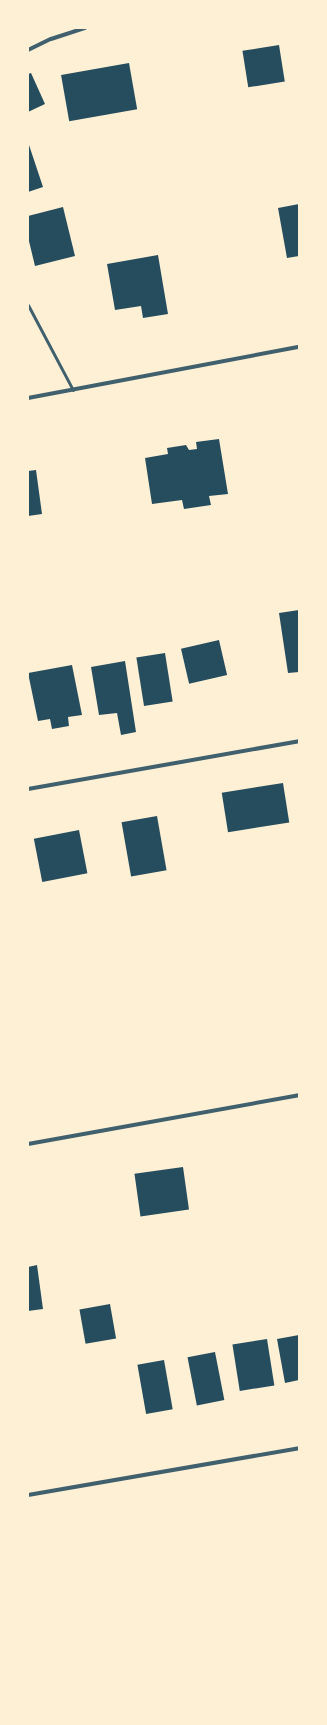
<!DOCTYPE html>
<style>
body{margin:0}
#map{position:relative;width:327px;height:1725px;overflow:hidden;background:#fdf0d5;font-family:Barlow,sans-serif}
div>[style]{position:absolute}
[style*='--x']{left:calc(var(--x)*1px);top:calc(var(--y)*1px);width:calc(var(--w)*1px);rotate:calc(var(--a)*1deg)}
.building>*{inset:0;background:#264d5e;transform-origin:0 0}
.service>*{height:3px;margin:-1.5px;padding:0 1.5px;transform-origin:1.5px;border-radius:1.5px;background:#3f606c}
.minor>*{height:4px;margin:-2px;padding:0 2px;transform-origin:2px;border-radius:2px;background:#3f606c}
span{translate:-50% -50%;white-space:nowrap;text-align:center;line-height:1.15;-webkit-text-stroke:3px #fdf0d5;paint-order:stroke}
.frame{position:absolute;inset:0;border:29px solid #fdf0d5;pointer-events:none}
</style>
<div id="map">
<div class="building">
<i style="left:279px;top:45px;width:37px;height:37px;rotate:81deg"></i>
<i style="left:129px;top:63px;width:47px;height:69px;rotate:80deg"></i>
<i style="clip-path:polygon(31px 73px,45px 104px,28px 112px,28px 74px)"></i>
<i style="clip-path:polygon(28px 142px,43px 187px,28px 192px)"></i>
<i style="clip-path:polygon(299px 204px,299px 256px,287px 258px,278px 208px)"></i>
<i style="clip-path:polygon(63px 207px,75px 256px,35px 266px,28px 237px,28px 216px)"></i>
<i style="clip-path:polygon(158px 255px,168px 314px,143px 318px,141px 306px,115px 310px,107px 264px)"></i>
<i style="clip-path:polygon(219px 439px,228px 494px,209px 496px,211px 505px,184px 509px,182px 500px,152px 504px,145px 458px,168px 454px,167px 448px,186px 445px,189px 450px,197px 449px,196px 442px)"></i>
<i style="clip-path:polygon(36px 470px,42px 514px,28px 516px,28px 471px)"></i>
<i style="clip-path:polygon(299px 610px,299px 672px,288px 673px,279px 613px)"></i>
<i style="left:219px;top:640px;width:36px;height:39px;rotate:77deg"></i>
<i style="left:165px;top:653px;width:49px;height:29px;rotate:81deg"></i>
<i style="clip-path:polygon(125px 661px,136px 732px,121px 735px,117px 713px,99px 715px,91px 667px)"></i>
<i style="clip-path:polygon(72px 665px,82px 715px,68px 717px,69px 726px,52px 729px,50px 719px,38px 721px,28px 673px)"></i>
<i style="left:283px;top:783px;width:40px;height:62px;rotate:81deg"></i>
<i style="left:157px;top:816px;width:55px;height:36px;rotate:80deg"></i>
<i style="left:79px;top:830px;width:44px;height:46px;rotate:79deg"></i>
<i style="left:183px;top:1167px;width:43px;height:49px;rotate:82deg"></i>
<i style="clip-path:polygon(37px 1265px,43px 1309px,28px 1311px,28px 1267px)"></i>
<i style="left:110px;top:1304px;width:35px;height:31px;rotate:80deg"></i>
<i style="clip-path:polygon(299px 1335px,299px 1380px,285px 1383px,277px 1339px)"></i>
<i style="left:267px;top:1339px;width:47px;height:35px;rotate:81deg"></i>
<i style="left:215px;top:1352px;width:49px;height:28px;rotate:79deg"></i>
<i style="left:164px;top:1360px;width:50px;height:27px;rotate:80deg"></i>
</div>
<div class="service">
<i style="--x:28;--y:305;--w:96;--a:62.1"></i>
</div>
<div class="minor">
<i style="--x:28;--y:50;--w:25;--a:-26"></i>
<i style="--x:51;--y:39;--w:36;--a:-18"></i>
<i style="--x:28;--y:398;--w:276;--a:-10.7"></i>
<i style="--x:28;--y:789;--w:275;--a:-10"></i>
<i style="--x:28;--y:1144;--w:275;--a:-10.2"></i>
<i style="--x:28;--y:1495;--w:275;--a:-9.8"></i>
</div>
<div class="frame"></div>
</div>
